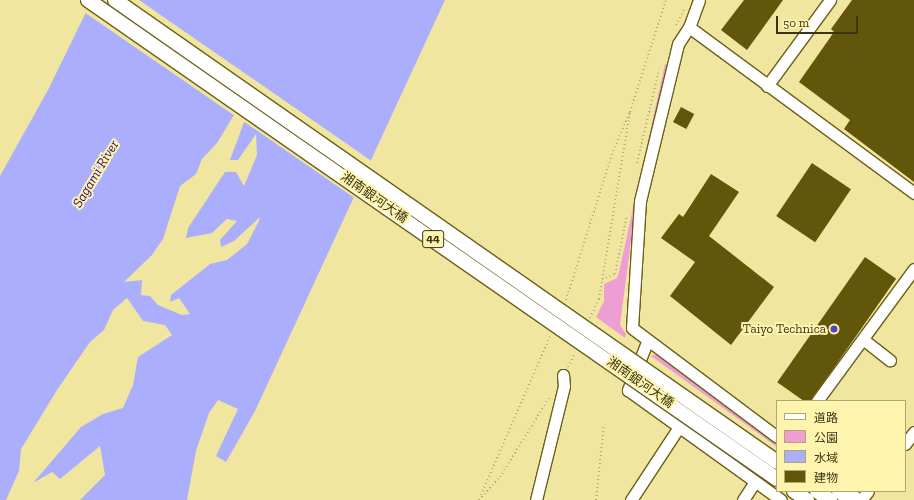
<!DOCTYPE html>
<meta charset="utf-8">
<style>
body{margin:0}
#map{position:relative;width:914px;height:500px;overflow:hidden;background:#f1e6a0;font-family:"Zilla Slab","Noto Sans JP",serif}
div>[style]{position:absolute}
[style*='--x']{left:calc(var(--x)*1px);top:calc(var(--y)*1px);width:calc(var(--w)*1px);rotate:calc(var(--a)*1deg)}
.green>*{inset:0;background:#ee9ed2}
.water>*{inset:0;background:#aaaefd}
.pier>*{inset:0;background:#f1e6a0}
.building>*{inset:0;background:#615609;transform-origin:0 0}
.path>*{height:2px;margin-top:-1px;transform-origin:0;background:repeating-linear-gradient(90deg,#b2a971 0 1px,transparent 0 4px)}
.roads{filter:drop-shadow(1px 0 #6a6018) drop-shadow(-1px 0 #6a6018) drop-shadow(0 1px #6a6018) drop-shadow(0 -1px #6a6018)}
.minor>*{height:11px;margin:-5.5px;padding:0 5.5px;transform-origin:5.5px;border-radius:5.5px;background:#fff}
.major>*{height:14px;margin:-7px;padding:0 7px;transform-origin:7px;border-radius:7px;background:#fff}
.bridges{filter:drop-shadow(1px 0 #6a6018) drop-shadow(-1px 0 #6a6018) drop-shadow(0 1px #6a6018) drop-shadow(0 -1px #6a6018)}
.major-bridge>*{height:14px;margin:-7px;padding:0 7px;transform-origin:7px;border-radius:7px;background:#fff}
.dots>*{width:11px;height:11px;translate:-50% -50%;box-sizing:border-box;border:2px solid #fef4ad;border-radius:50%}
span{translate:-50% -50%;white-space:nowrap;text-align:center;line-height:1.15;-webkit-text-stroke:4px #fef4ad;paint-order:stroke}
.shield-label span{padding:1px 3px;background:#fef4ad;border:1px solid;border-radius:3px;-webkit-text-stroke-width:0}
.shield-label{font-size:12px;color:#393518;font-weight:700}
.street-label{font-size:13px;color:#393518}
.poi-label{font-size:13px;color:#393518}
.right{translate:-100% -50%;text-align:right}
.water-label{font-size:14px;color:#290b7f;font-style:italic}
.legend{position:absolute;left:776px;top:400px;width:130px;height:92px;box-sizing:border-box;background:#fef4ad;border:1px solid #afa871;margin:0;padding:5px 7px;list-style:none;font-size:12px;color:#393518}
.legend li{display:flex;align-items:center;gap:8px;height:20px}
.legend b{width:20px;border:1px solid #afa871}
.scale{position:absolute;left:776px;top:16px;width:82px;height:18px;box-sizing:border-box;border:2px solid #393518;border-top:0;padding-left:5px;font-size:12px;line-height:14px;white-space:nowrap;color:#393518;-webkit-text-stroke:3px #fef4ad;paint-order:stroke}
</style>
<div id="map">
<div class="green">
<i style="clip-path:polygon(665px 64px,668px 65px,634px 218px,620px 325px,626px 334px,625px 338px,596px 317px,604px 301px,604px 284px,617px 278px,619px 272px)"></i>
<i style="clip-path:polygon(657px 354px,777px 443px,777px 447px,651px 356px)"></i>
</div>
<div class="water">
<i style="clip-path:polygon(evenodd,92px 0,445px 0,255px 411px,226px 462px,216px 456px,238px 409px,218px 400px,209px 413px,196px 451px,187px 500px,80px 500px,105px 475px,100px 446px,60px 479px,52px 472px,33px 483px,81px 427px,103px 414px,123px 408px,133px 385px,138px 357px,172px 335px,165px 325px,143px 321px,127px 298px,113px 310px,104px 330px,90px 342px,57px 390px,21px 449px,19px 471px,6px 500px,0 500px,0 176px,48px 90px,92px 0,246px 95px,250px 106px,230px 160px,238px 160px,256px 134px,257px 155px,244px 186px,236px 172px,225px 172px,188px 228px,186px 238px,212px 233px,227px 219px,237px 221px,220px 240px,221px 247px,234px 241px,260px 217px,259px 221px,247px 244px,227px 260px,210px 264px,171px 295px,170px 302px,179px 298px,190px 314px,182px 315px,158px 305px,150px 296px,141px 295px,142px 280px,124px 282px,152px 255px,163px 239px,180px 186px,196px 174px,202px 159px,217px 143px,246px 95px)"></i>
</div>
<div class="pier">
<i style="clip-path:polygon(90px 0,139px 0,373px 162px,356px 199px,243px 121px,248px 106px,246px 99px,235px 116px,84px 12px)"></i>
</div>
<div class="building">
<i style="clip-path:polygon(744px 0,783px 0,747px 50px,721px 30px)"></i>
<i style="clip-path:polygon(852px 0,914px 0,914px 182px,844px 129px,850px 120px,799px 82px,834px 32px,831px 29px)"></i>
<i style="left:681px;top:107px;width:15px;height:17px;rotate:28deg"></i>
<i style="left:812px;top:163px;width:47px;height:64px;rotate:34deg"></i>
<i style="clip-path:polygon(711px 174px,739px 192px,709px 236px,774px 287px,731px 345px,670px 296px,695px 262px,661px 238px,679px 214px,683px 217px)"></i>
<i style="left:865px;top:257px;width:38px;height:153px;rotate:35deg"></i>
</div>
<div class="path">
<i style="--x:676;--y:25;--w:17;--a:-62"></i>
<i style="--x:637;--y:163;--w:96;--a:-76.7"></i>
<i style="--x:602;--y:279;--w:14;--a:-21"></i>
<i style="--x:615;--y:274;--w:60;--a:-78.5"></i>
<i style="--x:566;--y:300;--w:156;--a:-72.5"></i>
<i style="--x:613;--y:151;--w:43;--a:-66.4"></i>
<i style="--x:630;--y:112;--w:118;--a:-72.2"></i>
<i style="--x:590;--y:318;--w:21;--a:-65"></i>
<i style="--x:599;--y:299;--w:190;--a:-80.6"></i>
<i style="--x:568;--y:367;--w:16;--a:-63"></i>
<i style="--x:481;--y:495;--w:173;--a:-66.5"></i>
<i style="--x:479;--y:500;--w:31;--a:-48"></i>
<i style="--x:500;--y:477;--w:95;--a:-58.3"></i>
<i style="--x:596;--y:500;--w:76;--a:-84"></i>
</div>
<div class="roads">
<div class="minor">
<i style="--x:699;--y:0;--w:29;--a:110"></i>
<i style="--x:689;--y:27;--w:20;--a:123"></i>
<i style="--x:678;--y:44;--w:162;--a:103.6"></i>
<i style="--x:640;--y:201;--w:127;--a:93.6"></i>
<i style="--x:632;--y:328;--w:181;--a:36.9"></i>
<i style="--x:689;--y:27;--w:280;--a:36.4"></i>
<i style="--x:767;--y:86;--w:107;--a:-53.8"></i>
<i style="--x:864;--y:340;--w:33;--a:38"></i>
<i style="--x:647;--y:342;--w:52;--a:111.6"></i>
<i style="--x:628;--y:390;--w:188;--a:35.7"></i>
<i style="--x:817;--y:401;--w:164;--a:-53.7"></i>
<i style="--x:905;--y:444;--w:15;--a:-53"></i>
<i style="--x:847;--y:491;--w:16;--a:35"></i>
<i style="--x:536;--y:500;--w:117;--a:-76.2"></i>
<i style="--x:564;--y:386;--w:11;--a:-95"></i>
<i style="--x:631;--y:500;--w:87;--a:-56.7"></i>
<i style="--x:743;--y:500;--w:20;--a:-57"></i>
<i style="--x:861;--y:500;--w:11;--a:-52"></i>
</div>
<div class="major">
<i style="--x:794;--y:491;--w:16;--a:35"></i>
<i style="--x:817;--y:491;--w:16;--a:35"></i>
<i style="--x:839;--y:491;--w:14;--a:39"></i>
</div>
</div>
<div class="bridges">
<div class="major-bridge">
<i style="--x:88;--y:0;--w:839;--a:34.81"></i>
<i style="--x:115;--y:0;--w:807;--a:34.91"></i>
</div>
</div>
<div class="dots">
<i style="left:834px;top:329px;background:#4e44bb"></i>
</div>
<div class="shield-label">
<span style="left:433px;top:239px">44</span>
</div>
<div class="street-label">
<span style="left:374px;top:198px;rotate:35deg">湘南銀河大橋</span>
<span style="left:640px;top:383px;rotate:35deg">湘南銀河大橋</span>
</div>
<div class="poi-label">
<span class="right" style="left:826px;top:329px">Taiyo Technica</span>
</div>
<div class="water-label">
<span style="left:96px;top:174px;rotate:-59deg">Sagami River</span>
</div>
<ul class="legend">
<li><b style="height:5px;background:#fff"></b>道路</li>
<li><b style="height:11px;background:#ee9ed2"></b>公園</li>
<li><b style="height:11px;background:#aaaefd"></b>水域</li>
<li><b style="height:11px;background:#615609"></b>建物</li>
</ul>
<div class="scale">50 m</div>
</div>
